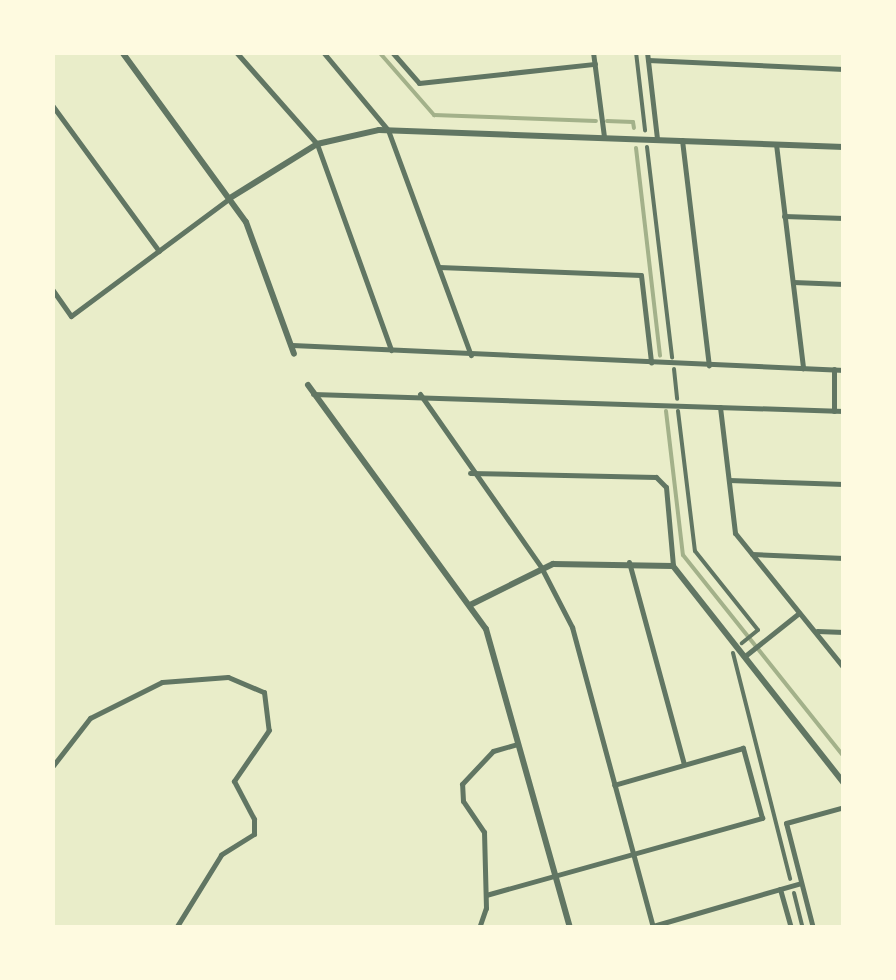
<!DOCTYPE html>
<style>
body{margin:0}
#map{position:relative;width:896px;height:980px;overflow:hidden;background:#e9edc9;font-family:"Work Sans",sans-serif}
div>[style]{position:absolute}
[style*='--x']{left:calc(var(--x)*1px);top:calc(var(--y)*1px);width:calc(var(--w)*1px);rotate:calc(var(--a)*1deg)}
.stream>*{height:4px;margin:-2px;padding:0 2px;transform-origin:2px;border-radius:2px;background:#a3b18a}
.pedestrian>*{height:4px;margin:-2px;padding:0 2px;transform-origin:2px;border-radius:2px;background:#617663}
.minor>*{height:5px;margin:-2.5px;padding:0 2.5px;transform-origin:2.5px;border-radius:2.5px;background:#617663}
.tertiary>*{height:6px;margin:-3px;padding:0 3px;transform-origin:3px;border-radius:3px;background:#617663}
span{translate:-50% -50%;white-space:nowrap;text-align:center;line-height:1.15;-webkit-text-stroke:8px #fefae0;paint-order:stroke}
.frame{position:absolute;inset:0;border:55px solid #fefae0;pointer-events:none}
</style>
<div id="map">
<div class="stream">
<i style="--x:379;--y:52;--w:84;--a:48.9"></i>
<i style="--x:434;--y:115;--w:162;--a:2.1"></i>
<i style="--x:607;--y:121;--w:26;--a:2"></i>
<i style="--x:633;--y:122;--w:6;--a:81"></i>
<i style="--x:636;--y:148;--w:209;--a:83.4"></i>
<i style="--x:666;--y:411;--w:145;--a:83.3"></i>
<i style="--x:683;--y:555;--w:258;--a:51.4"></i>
</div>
<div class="pedestrian">
<i style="--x:636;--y:52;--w:79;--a:83.4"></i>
<i style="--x:647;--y:147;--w:212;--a:83.2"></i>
<i style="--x:674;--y:369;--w:30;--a:84"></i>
<i style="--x:678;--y:411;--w:141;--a:83.1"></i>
<i style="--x:695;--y:551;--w:101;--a:51.4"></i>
<i style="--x:758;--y:630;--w:21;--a:141"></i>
<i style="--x:733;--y:653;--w:233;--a:75.8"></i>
<i style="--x:794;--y:893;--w:36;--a:76"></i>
</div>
<div class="minor">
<i style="--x:236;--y:52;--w:123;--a:48.6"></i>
<i style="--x:317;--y:144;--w:219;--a:70.2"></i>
<i style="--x:323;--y:52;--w:102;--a:50.2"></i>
<i style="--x:388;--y:130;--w:240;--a:69.8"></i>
<i style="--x:392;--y:52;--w:41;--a:48.9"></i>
<i style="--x:419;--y:83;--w:177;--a:-6.2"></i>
<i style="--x:593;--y:52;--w:86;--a:82.6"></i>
<i style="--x:647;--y:52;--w:88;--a:83.4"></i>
<i style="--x:648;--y:60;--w:196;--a:2.6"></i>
<i style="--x:52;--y:105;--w:181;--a:53.8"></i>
<i style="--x:682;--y:140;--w:227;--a:83.2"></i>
<i style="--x:776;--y:144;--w:226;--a:83.1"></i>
<i style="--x:784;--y:216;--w:60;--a:1.9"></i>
<i style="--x:439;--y:267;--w:202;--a:2.3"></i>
<i style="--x:641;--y:275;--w:88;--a:83.4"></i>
<i style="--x:793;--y:282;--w:51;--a:2.2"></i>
<i style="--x:52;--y:289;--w:33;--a:55"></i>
<i style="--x:71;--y:316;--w:198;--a:-36.6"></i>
<i style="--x:292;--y:345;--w:553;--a:2.59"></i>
<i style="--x:313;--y:394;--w:531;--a:1.83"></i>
<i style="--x:420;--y:394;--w:211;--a:55"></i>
<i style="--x:541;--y:567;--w:68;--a:62.7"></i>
<i style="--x:572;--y:627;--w:312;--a:74.9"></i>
<i style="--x:720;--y:407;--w:127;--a:83.2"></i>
<i style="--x:735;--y:533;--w:174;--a:51.1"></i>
<i style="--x:834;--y:411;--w:42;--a:-90"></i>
<i style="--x:470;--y:473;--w:186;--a:1.2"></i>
<i style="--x:656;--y:477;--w:14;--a:45"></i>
<i style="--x:666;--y:487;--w:79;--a:84.9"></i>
<i style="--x:729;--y:480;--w:115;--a:2"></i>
<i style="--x:752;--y:554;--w:92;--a:2.5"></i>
<i style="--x:629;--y:562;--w:209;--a:74.8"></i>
<i style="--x:817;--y:631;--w:27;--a:2"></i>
<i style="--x:745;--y:656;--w:69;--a:-38.5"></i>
<i style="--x:52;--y:767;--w:62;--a:-52.2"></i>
<i style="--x:90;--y:718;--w:80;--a:-26.6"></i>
<i style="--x:162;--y:682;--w:66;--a:-4.3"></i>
<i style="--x:228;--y:677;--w:39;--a:23"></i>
<i style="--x:264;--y:692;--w:38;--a:83"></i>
<i style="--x:269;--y:730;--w:62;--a:124.5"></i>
<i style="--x:234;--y:781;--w:43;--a:62.2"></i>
<i style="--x:254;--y:819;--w:15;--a:90"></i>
<i style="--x:254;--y:834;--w:39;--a:148"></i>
<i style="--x:221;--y:855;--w:86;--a:121.7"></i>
<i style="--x:780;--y:889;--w:41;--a:74.2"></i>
<i style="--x:486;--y:895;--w:287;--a:-15.6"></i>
<i style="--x:762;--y:818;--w:73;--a:-105.2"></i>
<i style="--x:743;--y:748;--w:134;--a:164"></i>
<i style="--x:653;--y:926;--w:154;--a:-16.2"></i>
<i style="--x:479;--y:928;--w:21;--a:-71"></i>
<i style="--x:486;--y:908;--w:76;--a:-91.5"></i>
<i style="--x:484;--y:832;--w:37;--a:-124"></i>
<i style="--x:463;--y:801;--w:17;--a:-93"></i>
<i style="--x:462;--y:784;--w:45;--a:-46.8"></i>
<i style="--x:493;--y:751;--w:26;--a:-16"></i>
<i style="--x:813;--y:928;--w:108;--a:-104.4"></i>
<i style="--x:786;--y:823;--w:60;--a:-15.4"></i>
</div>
<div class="tertiary">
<i style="--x:122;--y:52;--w:210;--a:53.9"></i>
<i style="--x:246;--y:222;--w:140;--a:70"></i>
<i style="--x:230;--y:198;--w:102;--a:-31.8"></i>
<i style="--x:317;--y:144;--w:64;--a:-12.7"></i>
<i style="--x:379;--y:130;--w:465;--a:2.1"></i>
<i style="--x:308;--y:385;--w:302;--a:53.9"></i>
<i style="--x:486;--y:629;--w:311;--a:74.3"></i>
<i style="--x:470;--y:605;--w:93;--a:-26.3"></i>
<i style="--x:553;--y:564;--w:120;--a:1"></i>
<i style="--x:673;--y:566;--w:276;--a:51.8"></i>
</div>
<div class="frame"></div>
</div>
